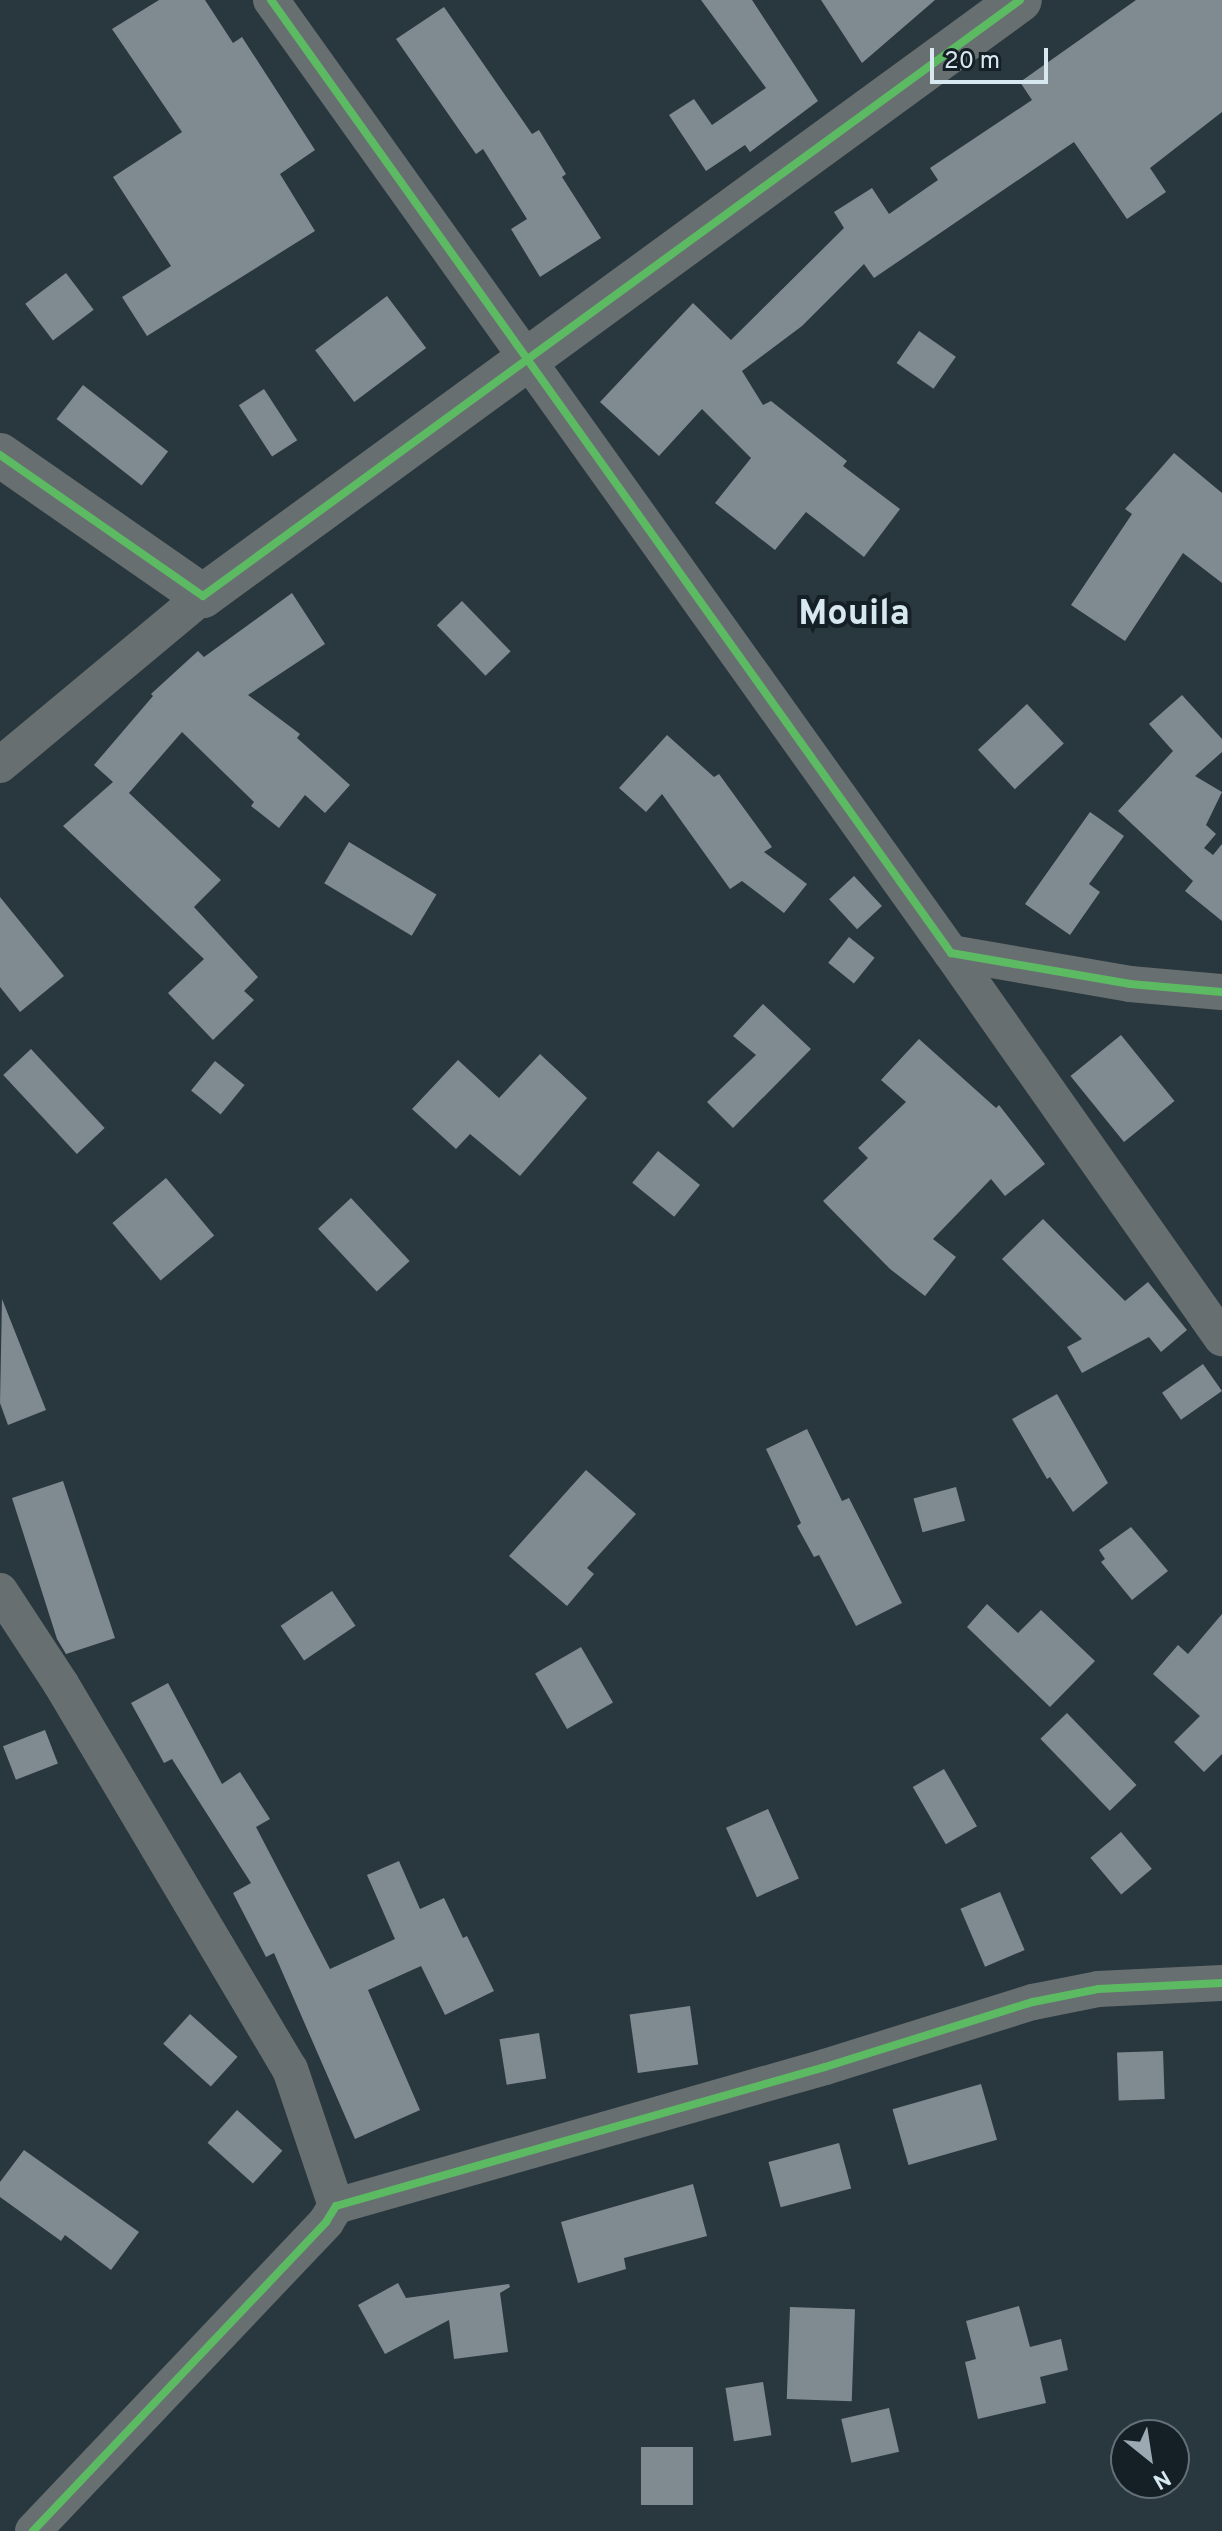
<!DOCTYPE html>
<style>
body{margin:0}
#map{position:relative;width:1222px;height:2531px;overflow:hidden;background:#29383e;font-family:Overpass,sans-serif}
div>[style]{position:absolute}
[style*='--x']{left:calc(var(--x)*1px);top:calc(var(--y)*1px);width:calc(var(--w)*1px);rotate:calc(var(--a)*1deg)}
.building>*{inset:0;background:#808a91;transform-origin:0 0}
.minor>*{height:36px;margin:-18px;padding:0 18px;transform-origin:18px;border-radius:18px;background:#686f71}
.tertiary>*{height:44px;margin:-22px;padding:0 22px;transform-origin:22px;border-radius:22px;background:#686f71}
.cycleway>*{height:8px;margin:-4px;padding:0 4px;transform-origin:4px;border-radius:4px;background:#5cba63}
span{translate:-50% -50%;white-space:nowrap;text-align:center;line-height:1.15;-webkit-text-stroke:8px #152026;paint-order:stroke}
.town-label{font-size:36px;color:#d8e8f0;font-weight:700}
.north{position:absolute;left:1110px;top:2419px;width:80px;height:80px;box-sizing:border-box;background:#152026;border:2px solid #637077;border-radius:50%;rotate:150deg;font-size:22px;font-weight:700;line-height:32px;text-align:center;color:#d8e8f0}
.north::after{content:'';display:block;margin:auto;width:28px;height:36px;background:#9baab2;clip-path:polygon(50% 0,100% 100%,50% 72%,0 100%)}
.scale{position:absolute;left:930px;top:48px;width:118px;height:36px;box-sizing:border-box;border:4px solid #d8e8f0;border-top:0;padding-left:10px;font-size:24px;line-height:28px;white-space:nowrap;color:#d8e8f0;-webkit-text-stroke:6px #152026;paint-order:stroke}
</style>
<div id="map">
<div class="building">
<i style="clip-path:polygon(159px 0,205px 0,233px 43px,242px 37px,315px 150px,280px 174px,315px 231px,147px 336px,122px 297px,171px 266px,113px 177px,182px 132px,112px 29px)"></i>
<i style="clip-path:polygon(701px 0,752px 0,818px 101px,750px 152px,745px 145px,706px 171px,669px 115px,694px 99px,712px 125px,766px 88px)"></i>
<i style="clip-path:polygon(821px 0,935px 0,862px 63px)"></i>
<i style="clip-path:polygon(1136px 0,1222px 0,1222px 112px,1150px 168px,1166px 192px,1127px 219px,1074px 142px,874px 278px,864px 264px,802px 326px,742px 371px,763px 405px,771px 401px,847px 461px,843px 466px,900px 509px,864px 557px,806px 512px,775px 550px,715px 503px,751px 458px,702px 409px,659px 456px,600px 402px,693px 303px,731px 340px,844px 228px,834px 212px,872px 188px,889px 214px,938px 180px,930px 168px,1032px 100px,1020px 82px)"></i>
<i style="clip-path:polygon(444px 7px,532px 134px,539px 130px,566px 174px,562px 177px,601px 238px,540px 277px,511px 229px,527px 219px,483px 149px,476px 154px,396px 39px)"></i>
<i style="left:66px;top:273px;width:46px;height:51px;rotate:53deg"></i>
<i style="left:387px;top:296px;width:65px;height:90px;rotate:53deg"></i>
<i style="left:919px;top:331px;width:45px;height:39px;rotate:35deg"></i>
<i style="left:83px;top:385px;width:108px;height:43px;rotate:38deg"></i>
<i style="left:264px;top:389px;width:61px;height:30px;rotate:57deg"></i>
<i style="clip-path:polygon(1174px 453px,1222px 493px,1222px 583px,1183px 553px,1125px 641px,1071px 605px,1132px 514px,1125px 509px)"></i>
<i style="clip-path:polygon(292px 593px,325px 644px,248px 695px,300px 734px,297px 738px,350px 785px,325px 813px,305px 795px,279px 828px,251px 806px,254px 802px,182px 732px,129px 793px,221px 880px,194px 907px,258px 977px,244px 991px,254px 1000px,213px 1040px,168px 993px,204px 959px,63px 826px,113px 782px,94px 765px,153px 696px,151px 694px,198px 651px,204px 657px)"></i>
<i style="left:462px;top:601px;width:70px;height:35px;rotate:46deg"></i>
<i style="clip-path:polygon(1182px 695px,1222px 739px,1222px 752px,1195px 776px,1222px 792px,1206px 825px,1216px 834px,1204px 848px,1213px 855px,1222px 844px,1222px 921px,1185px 891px,1193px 881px,1118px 811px,1173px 751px,1149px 724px)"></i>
<i style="left:1027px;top:704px;width:54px;height:67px;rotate:47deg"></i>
<i style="clip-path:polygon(667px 735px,714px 777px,719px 774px,772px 847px,764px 852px,807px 884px,784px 913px,742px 881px,730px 889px,662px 794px,646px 812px,619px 788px)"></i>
<i style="clip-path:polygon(1090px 812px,1124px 836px,1089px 884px,1100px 892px,1070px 935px,1025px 904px)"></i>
<i style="left:349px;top:842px;width:102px;height:48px;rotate:31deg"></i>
<i style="left:854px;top:876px;width:41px;height:34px;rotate:47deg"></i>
<i style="clip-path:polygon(0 897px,64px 976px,20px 1012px,0 987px)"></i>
<i style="left:849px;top:937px;width:33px;height:33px;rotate:39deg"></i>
<i style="clip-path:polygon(763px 1004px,811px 1049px,733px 1128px,707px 1102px,756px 1055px,733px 1036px)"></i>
<i style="left:1121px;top:1035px;width:85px;height:65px;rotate:51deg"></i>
<i style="clip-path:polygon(919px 1039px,996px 1108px,999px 1105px,1045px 1164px,1005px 1196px,991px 1179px,933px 1239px,956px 1257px,925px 1296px,890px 1269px,823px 1201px,868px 1158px,858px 1148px,906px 1102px,881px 1080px)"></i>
<i style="left:31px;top:1049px;width:108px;height:38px;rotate:47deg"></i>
<i style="clip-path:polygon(540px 1054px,587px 1098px,520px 1176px,470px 1134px,456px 1149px,412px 1109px,458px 1060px,499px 1098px)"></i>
<i style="left:215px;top:1061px;width:38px;height:38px;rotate:39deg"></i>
<i style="left:658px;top:1151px;width:54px;height:41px;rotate:39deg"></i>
<i style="left:166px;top:1178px;width:75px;height:70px;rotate:50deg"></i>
<i style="left:351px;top:1198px;width:86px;height:45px;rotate:47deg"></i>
<i style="clip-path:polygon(1043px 1219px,1125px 1301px,1148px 1282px,1187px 1330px,1161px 1352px,1149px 1337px,1082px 1373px,1067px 1347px,1082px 1339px,1002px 1259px)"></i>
<i style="clip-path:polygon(2px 1299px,46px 1410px,8px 1425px,0 1403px)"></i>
<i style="left:1203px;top:1364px;width:33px;height:50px;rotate:55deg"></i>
<i style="clip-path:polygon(1057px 1394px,1108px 1483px,1073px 1512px,1050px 1477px,1047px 1479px,1012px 1419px)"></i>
<i style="clip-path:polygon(807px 1429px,842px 1501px,849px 1498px,902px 1603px,856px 1626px,819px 1555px,814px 1557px,797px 1526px,801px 1523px,766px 1449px)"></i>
<i style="clip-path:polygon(586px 1470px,636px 1514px,587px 1568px,594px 1574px,567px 1606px,509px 1556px)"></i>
<i style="clip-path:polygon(63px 1481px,115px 1638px,66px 1654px,57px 1639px,12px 1498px)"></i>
<i style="left:956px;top:1487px;width:35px;height:44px;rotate:75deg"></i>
<i style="clip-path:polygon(1131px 1527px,1168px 1571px,1132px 1600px,1101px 1562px,1105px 1559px,1099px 1550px)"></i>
<i style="left:332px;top:1591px;width:42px;height:62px;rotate:56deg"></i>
<i style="clip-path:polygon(987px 1604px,1018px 1633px,1041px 1610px,1095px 1661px,1050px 1707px,967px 1627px)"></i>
<i style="clip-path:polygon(1222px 1614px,1222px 1754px,1204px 1772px,1174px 1742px,1200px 1716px,1153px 1674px,1178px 1645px,1188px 1654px)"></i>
<i style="left:581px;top:1647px;width:64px;height:53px;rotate:60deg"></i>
<i style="clip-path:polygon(168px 1683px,222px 1784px,240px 1772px,270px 1819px,256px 1827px,330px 1969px,395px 1939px,367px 1875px,399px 1861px,420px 1909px,444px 1898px,463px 1938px,467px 1936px,494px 1991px,445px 2015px,421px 1966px,368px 1990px,420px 2110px,355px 2139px,274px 1953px,266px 1957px,233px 1893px,251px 1883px,172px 1759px,164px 1763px,131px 1703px)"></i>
<i style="left:1067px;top:1713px;width:100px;height:37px;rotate:46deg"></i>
<i style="left:45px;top:1730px;width:36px;height:45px;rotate:69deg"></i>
<i style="left:944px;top:1769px;width:66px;height:36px;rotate:60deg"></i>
<i style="left:768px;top:1809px;width:76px;height:46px;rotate:66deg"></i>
<i style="left:1121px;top:1832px;width:48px;height:40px;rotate:50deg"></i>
<i style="left:1000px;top:1892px;width:63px;height:43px;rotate:67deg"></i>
<i style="left:690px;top:2006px;width:59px;height:61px;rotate:82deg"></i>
<i style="left:190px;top:2014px;width:64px;height:40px;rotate:42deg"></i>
<i style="left:539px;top:2033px;width:46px;height:40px;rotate:81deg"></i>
<i style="left:1163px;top:2051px;width:48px;height:46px;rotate:88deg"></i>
<i style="left:981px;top:2084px;width:58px;height:92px;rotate:74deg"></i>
<i style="left:237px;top:2110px;width:61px;height:44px;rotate:42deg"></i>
<i style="left:839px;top:2143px;width:47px;height:73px;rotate:75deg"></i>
<i style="clip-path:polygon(24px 2150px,139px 2232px,111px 2270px,65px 2235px,61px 2241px,0 2197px,0 2182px)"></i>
<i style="clip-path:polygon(693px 2184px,707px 2236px,624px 2258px,626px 2269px,578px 2283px,561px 2222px)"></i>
<i style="clip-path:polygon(398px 2283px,406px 2298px,509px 2284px,510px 2287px,500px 2293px,508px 2352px,454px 2359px,449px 2320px,385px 2354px,358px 2305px)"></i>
<i style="clip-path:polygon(1019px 2306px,1030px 2347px,1061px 2339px,1068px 2370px,1040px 2377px,1046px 2403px,978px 2419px,965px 2362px,976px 2359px,966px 2321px)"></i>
<i style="left:790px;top:2307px;width:65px;height:92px;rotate:2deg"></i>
<i style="left:763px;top:2382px;width:54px;height:38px;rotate:81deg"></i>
<i style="left:889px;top:2408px;width:45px;height:49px;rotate:77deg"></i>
<i style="left:641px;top:2447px;width:52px;height:58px"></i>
</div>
<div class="minor">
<i style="--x:271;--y:0;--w:1171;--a:54.49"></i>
<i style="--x:951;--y:953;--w:182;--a:9.8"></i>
<i style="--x:1130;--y:984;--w:92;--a:5"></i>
<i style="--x:0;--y:765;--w:264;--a:-39.8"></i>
<i style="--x:951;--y:953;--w:471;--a:54.9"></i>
<i style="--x:0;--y:1591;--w:111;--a:56.7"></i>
<i style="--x:61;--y:1684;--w:448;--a:59.3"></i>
<i style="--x:290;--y:2069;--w:145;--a:71.4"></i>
<i style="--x:33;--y:2531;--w:426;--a:-46.5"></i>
<i style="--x:326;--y:2222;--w:19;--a:-58"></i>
<i style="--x:336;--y:2206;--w:508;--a:-15.87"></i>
<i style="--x:825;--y:2067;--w:218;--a:-17.4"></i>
<i style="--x:1033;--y:2002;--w:66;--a:-11.3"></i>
<i style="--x:1098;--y:1989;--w:124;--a:-2.8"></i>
</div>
<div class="tertiary">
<i style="--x:0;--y:455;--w:247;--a:34.8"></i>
<i style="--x:203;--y:596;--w:1011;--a:-36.11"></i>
</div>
<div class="cycleway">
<i style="--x:271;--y:0;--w:1171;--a:54.49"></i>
<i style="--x:951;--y:953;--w:182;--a:9.8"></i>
<i style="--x:1130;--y:984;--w:92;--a:5"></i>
<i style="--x:0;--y:455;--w:247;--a:34.8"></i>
<i style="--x:203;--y:596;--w:1011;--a:-36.11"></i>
<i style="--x:33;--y:2531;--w:426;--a:-46.5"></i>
<i style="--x:326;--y:2222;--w:19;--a:-58"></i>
<i style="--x:336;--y:2206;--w:508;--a:-15.87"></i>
<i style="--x:825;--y:2067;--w:218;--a:-17.4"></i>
<i style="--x:1033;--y:2002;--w:66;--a:-11.3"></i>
<i style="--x:1098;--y:1989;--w:124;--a:-2.8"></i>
</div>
<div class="town-label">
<span style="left:854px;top:616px">Mouila</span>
</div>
<div class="north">N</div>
<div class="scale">20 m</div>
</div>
